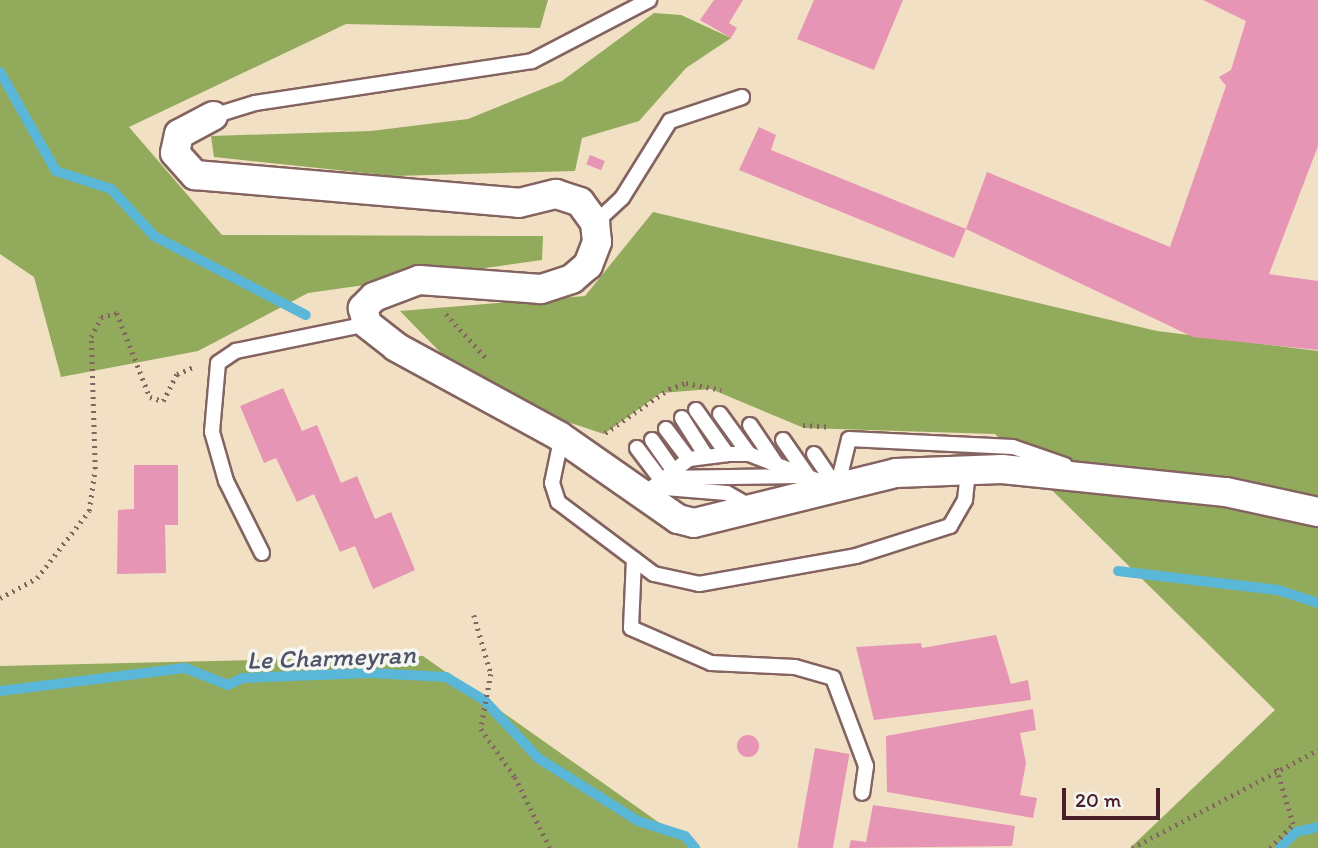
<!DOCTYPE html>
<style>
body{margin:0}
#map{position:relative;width:1318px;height:848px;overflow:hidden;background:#f1e0c3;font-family:Itim,sans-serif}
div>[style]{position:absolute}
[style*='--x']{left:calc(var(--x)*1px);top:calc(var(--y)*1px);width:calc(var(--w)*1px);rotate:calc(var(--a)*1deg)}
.forest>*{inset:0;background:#92aa5b}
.stream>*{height:10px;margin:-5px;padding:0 5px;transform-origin:5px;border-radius:5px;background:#5ab7d8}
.building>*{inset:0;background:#e695b5;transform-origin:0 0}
.round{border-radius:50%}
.path>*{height:4.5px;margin-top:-2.25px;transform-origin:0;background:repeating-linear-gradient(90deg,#846360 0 2px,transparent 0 7px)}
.roads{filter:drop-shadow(2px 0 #846360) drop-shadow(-2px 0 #846360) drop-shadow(0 2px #846360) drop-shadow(0 -2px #846360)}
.service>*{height:14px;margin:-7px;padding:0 7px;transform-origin:7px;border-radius:7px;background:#fff}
.minor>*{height:28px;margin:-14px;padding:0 14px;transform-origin:14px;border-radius:14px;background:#fff}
span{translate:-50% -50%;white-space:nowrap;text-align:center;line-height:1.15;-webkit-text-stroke:7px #f6f6f2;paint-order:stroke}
.water-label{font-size:26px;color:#505468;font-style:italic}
.scale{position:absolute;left:1062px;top:788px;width:98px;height:32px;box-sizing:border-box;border:4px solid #4a1f2b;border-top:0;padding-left:9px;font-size:21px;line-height:24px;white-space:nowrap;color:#4a1f2b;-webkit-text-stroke:5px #f6f6f2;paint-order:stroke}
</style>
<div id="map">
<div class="forest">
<i style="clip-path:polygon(0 0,548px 0,540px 28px,346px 24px,129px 127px,222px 235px,543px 236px,542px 260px,308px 293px,198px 351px,61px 377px,34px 277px,0 254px)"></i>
<i style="clip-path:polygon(654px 13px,681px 15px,731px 38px,686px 68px,639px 121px,582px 138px,575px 171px,394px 176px,214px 157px,211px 136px,371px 131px,468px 119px,562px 81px)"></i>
<i style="clip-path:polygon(653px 212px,1157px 331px,1318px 351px,1318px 848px,1130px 848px,1275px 710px,995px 434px,804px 428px,711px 389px,661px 393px,604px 434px,480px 393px,400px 311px,585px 296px)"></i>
<i style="clip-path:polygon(423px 656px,695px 848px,0 848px,0 666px)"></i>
</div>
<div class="stream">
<i style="--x:0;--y:72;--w:114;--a:60.5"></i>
<i style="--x:56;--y:171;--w:58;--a:18.1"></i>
<i style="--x:111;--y:189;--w:64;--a:47.5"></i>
<i style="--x:154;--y:236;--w:171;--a:27.5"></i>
<i style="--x:1118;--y:571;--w:161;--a:6.8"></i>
<i style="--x:1278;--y:590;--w:42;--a:18"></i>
<i style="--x:0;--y:691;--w:186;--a:-7.1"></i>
<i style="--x:185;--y:668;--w:46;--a:21.6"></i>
<i style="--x:228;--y:685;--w:17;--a:-25"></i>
<i style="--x:243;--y:678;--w:127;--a:-2.3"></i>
<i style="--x:370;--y:673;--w:76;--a:3"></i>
<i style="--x:446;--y:677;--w:44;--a:31.2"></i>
<i style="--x:484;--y:700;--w:79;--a:47"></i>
<i style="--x:538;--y:758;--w:118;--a:32.2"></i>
<i style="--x:638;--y:821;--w:49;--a:17.7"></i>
<i style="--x:685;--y:836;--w:16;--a:50"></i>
<i style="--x:1280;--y:848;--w:23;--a:-45"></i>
<i style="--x:1296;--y:832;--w:23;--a:-13"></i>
</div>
<div class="building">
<i style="clip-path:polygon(714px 0,743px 0,729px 23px,737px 28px,731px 38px,700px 20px)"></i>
<i style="clip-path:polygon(814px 0,903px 0,874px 70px,797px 39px)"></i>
<i style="clip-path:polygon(1203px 0,1318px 0,1318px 146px,1269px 274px,1318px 281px,1318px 350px,1193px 337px,966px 229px,987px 172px,1170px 247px,1226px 86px,1219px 77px,1231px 70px,1246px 21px)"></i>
<i style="clip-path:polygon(759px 127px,776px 135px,771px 150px,966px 229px,954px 258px,739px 170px)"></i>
<i style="left:590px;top:155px;width:16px;height:10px;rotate:22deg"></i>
<i style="clip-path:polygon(283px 388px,302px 431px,317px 425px,341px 483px,357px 476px,375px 519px,391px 512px,415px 570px,373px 589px,355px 546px,340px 552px,314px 494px,297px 502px,276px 458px,264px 463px,240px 406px)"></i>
<i style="clip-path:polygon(134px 465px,178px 465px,178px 525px,165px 525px,166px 573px,117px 574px,118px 510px,134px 509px)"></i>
<i style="clip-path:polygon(996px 635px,1011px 684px,1028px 680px,1031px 700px,874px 720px,856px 647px,921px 643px,922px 648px)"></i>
<i style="clip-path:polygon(1033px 709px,1036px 730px,1020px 733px,1026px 763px,1020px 795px,1037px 798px,1033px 818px,887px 792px,886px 736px)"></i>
<i class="round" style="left:737px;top:735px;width:22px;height:22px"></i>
<i style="left:815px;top:748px;width:35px;height:101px;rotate:10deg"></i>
<i style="clip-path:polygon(873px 805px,1015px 826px,1012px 846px,849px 848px,851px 840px,866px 842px)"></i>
</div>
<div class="path">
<i style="--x:446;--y:314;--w:61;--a:47.7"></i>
<i style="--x:803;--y:425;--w:26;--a:4"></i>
<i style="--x:605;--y:433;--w:78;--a:-34.5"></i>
<i style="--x:669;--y:389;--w:18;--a:-19"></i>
<i style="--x:686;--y:383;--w:36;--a:11"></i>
<i style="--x:0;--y:598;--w:42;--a:-28.4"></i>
<i style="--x:37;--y:578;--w:85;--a:-52.2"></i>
<i style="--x:89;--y:511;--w:42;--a:-81.9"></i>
<i style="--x:95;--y:469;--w:132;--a:-91.7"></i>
<i style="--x:91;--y:337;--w:22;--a:-63"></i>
<i style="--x:101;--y:317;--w:16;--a:-14"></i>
<i style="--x:117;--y:313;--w:90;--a:68.6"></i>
<i style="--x:150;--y:397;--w:14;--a:17"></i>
<i style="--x:163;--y:401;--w:30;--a:-63"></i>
<i style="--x:177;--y:374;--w:21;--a:-23"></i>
<i style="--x:474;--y:615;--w:61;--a:73.9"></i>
<i style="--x:491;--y:674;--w:56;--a:100.3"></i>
<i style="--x:481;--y:729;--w:59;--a:54.7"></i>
<i style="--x:515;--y:777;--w:79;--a:63.8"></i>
<i style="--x:1132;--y:848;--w:210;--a:-27.8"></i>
<i style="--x:1270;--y:848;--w:33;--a:-46"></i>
<i style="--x:1293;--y:824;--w:59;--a:-106.9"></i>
</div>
<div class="roads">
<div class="service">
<i style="--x:213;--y:116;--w:44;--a:-17.2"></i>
<i style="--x:255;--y:103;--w:280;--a:-8.6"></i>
<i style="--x:532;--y:61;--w:132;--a:-27.5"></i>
<i style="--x:595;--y:223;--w:37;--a:-43"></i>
<i style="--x:622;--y:198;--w:91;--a:-58.1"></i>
<i style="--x:670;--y:121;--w:76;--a:-18.4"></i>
<i style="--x:696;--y:410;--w:54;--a:54.8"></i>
<i style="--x:720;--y:414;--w:49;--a:54.1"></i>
<i style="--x:682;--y:418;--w:45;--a:57.7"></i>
<i style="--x:750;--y:425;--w:45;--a:56"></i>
<i style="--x:666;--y:429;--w:38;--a:53"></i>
<i style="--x:561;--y:440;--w:44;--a:101.8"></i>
<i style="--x:552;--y:483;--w:20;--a:72"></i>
<i style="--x:558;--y:502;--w:120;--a:36.9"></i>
<i style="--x:654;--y:574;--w:46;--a:12.5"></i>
<i style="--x:699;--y:584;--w:159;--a:-10.1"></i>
<i style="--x:856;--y:556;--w:99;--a:-17.7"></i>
<i style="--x:950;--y:526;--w:30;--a:-60"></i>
<i style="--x:965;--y:500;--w:30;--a:-84"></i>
<i style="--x:652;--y:440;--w:35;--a:55"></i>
<i style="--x:783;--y:440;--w:44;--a:55.2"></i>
<i style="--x:637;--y:448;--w:39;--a:53"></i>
<i style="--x:814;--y:454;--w:41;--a:55.9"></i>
<i style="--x:660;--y:478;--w:141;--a:-0.8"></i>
<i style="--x:653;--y:487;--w:74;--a:4.6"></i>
<i style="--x:727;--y:493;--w:30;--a:30"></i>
<i style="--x:837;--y:488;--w:50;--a:-76.2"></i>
<i style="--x:849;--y:439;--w:164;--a:2.8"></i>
<i style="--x:1013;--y:447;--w:55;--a:19.1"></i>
<i style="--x:643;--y:495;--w:58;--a:-38"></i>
<i style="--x:689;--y:459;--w:38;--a:-7"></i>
<i style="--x:727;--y:454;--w:22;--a:0"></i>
<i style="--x:749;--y:454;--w:86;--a:21.2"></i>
<i style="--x:262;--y:553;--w:80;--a:-116.6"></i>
<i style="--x:226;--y:481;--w:51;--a:-105.9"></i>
<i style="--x:212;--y:432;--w:69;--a:-85"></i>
<i style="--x:218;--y:363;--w:22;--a:-34"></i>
<i style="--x:236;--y:351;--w:134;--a:-11.6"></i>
<i style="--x:634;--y:559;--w:69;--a:92.5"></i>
<i style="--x:631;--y:628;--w:87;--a:23.6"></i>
<i style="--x:711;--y:663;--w:84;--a:2.7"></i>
<i style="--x:795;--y:667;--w:40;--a:16"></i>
<i style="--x:833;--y:678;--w:94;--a:69.4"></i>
<i style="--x:866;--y:766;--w:27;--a:98"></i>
</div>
<div class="minor">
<i style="--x:213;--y:116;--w:38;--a:152"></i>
<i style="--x:179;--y:134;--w:19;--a:102"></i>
<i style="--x:175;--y:153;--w:30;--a:48"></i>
<i style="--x:195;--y:175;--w:325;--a:4.9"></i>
<i style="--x:519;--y:203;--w:38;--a:-14"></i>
<i style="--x:556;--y:194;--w:25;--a:18"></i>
<i style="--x:580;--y:202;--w:26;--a:54"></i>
<i style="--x:595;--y:223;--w:19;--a:84"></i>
<i style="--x:597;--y:242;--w:25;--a:111"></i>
<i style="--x:588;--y:265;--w:21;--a:139"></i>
<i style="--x:572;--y:279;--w:33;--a:162"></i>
<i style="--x:541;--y:289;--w:122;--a:-175.8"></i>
<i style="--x:419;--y:280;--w:48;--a:159.3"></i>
<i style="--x:374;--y:297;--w:16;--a:135"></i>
<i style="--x:363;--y:308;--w:16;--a:76"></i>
<i style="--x:367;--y:324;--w:37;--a:38"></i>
<i style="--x:396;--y:347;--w:186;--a:28.6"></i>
<i style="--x:559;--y:436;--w:145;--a:34.9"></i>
<i style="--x:678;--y:519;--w:16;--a:14"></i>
<i style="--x:694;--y:523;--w:208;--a:-13.9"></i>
<i style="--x:896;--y:473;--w:106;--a:-2.2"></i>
<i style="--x:1002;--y:469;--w:225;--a:5.9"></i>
<i style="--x:1226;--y:492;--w:94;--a:12.3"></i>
</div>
</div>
<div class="water-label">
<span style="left:331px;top:658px;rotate:-2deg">Le Charmeyran</span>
</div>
<div class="scale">20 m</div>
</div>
